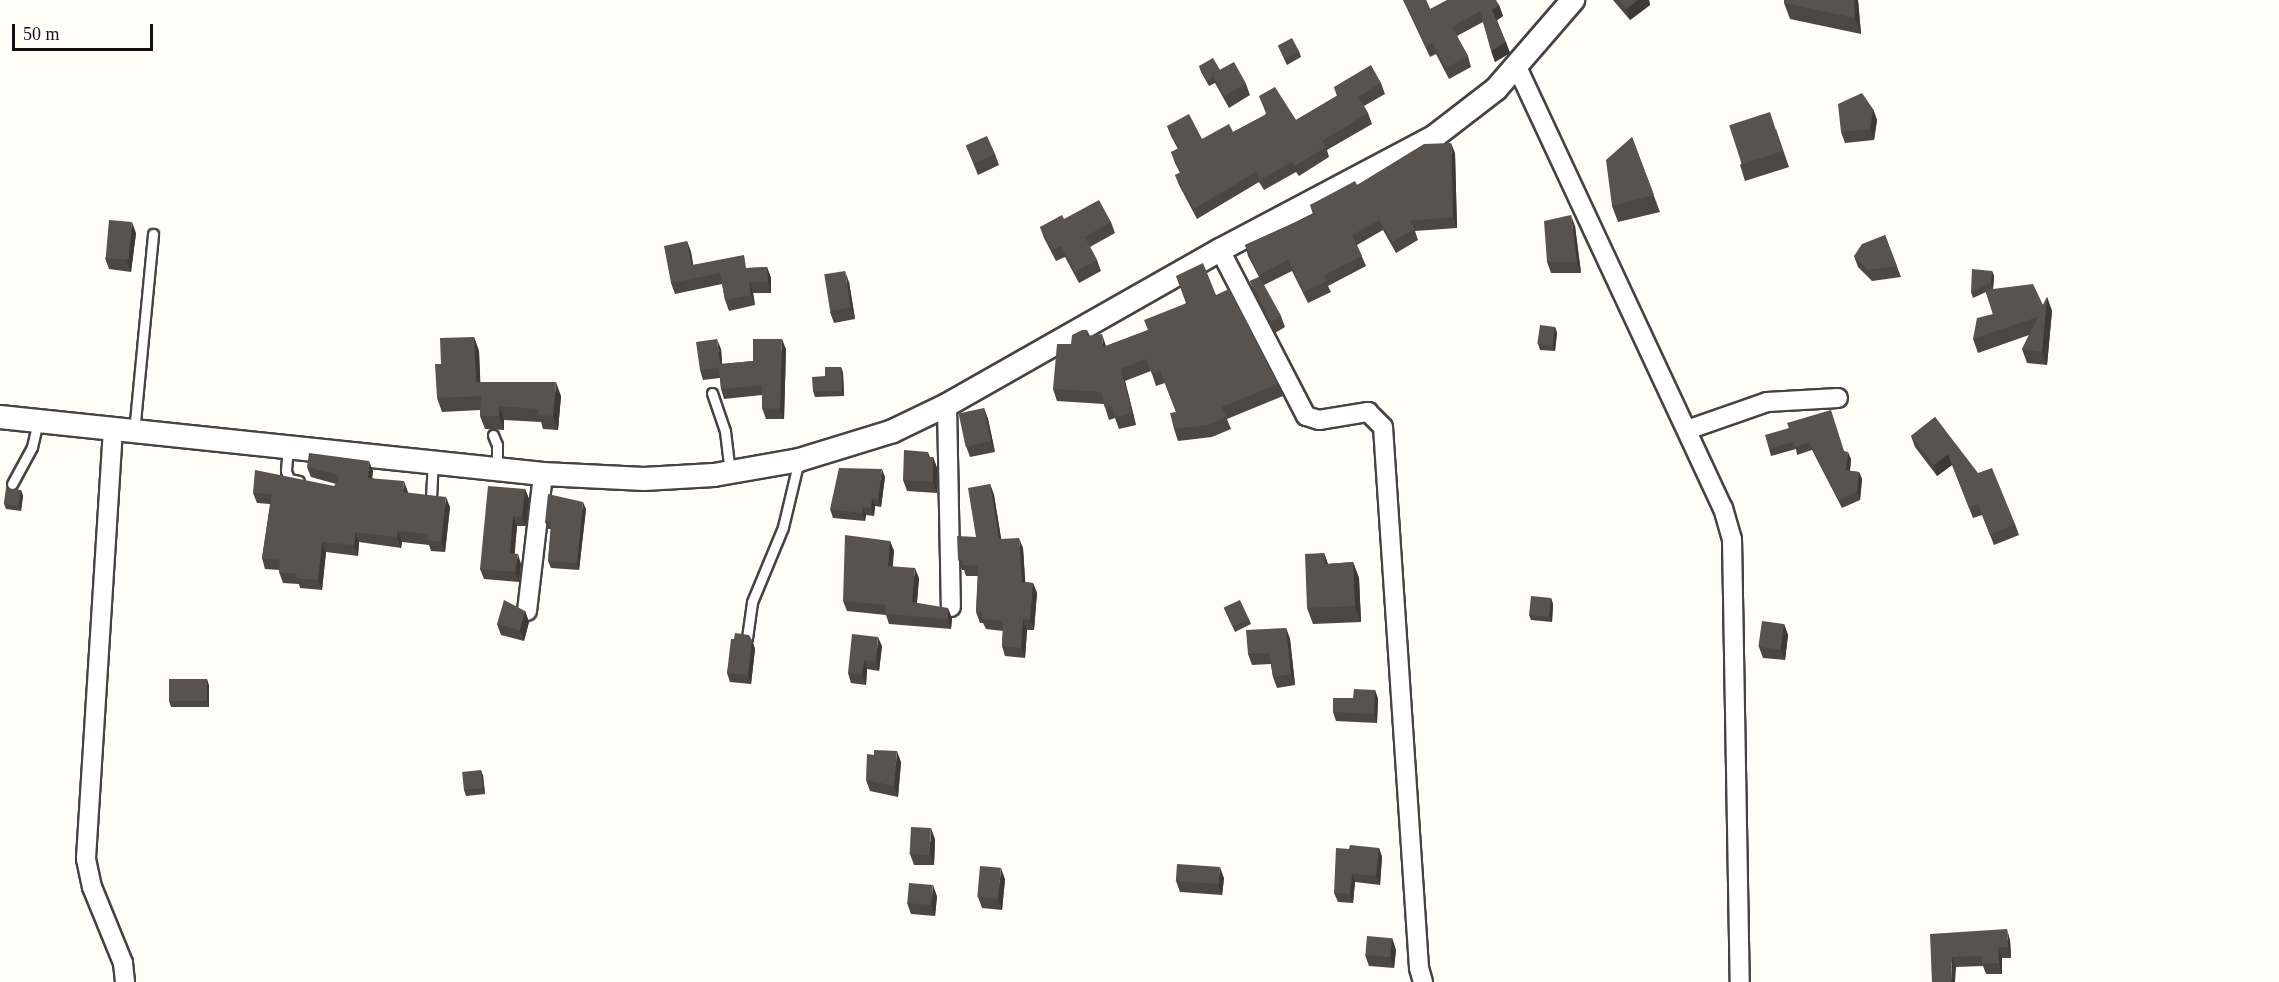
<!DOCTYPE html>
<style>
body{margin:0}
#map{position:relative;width:2279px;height:982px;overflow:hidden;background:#fffdf5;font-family:"Times New Roman",serif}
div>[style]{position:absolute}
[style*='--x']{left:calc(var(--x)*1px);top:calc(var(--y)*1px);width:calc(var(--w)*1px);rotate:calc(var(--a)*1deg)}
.roads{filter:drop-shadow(2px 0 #444) drop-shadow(-2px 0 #444) drop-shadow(0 2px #444) drop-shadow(0 -2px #444)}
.service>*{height:9px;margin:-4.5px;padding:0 4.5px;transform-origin:4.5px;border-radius:4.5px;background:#fff}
.minor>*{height:18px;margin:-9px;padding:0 9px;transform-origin:9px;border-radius:9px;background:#fff}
.tertiary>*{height:22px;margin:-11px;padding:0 11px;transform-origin:11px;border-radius:11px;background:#fff}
.wall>*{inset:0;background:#4d4742}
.shaded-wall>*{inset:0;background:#3f3936}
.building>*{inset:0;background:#5a524d;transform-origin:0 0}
span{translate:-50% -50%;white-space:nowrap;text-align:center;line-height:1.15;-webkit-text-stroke:6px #fff;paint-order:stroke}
.scale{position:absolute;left:12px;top:24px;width:141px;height:27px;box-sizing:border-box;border:3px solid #111;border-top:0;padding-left:8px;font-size:18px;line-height:21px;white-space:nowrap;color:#111;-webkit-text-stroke:4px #fff;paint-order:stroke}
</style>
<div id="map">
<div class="roads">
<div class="service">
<i style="--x:712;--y:393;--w:40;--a:71.1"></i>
<i style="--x:725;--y:431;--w:42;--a:83.2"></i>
<i style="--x:134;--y:432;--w:199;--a:-84.5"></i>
<i style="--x:493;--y:435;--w:11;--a:68"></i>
<i style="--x:497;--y:445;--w:24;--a:90"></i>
<i style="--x:288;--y:447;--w:24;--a:95"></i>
<i style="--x:286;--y:471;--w:9;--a:69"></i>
<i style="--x:289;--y:479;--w:10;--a:11"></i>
<i style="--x:12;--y:484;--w:42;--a:-61.6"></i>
<i style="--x:32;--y:447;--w:27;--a:-77"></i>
<i style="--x:431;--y:498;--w:36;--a:-87"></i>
<i style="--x:747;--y:638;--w:36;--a:-82"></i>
<i style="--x:752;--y:602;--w:81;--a:-67.5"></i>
<i style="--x:783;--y:527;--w:69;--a:-76.6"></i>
</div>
<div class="minor">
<i style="--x:1517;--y:67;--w:487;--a:65"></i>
<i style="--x:1723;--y:508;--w:32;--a:74"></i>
<i style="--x:1732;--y:539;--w:443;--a:89"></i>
<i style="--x:1220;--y:250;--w:187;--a:62.6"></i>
<i style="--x:1306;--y:416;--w:14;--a:17"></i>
<i style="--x:1319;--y:420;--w:50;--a:-9.3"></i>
<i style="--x:1368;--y:412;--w:21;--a:45"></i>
<i style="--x:1383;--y:427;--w:542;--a:86.19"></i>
<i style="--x:1419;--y:968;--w:15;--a:74"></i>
<i style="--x:947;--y:405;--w:202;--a:88.9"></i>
<i style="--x:113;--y:429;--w:431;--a:93.6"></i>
<i style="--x:86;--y:859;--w:29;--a:78"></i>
<i style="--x:92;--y:887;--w:82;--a:67.8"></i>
<i style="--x:123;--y:963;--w:19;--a:84"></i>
<i style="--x:1687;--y:430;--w:85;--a:-19.3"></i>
<i style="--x:1767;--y:402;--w:71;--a:-3.2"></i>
<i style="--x:527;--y:611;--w:138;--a:-83.3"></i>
</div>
<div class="tertiary">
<i style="--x:0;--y:417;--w:546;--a:5.99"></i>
<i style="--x:543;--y:474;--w:101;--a:2.8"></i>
<i style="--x:644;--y:479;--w:70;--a:-3.3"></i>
<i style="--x:714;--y:475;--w:86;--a:-10"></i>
<i style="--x:799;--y:460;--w:98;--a:-17.1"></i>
<i style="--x:893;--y:431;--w:60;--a:-25.7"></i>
<i style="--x:947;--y:405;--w:314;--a:-29.6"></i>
<i style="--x:1220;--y:250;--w:243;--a:-27.9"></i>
<i style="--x:1435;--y:136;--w:77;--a:-37.6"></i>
<i style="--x:1496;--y:89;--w:118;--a:-49.1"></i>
</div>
</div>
<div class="wall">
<i style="clip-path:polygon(1403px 0,1426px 0,1430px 9px,1499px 5px,1503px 16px,1497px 20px,1510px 53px,1495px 62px,1483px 22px,1457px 36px,1468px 56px,1471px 67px,1449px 79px,1436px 54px,1430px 57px)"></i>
<i style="clip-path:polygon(1613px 0,1649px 0,1650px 5px,1630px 20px)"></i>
<i style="clip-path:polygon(1784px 0,1858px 0,1861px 34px,1790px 19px,1784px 3px)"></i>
<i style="clip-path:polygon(1278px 46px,1299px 51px,1301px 57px,1287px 65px)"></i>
<i style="clip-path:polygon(1199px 66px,1220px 70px,1246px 84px,1250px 95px,1229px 108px,1215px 83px,1209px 86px,1201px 72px)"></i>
<i style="clip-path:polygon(1381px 83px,1385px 94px,1364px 106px,1368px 113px,1372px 124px,1327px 150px,1329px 157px,1299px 176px,1296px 172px,1264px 190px,1259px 182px,1197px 219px,1179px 185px,1175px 175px,1180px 173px,1175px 163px,1171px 152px,1178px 149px,1171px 136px,1167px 126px,1202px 139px,1233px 132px,1265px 115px,1266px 113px,1259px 96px,1296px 120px,1337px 96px,1334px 87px)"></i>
<i style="clip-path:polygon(1873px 109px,1877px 120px,1874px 140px,1845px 143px,1841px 132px)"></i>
<i style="clip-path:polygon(1776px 129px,1789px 167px,1745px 181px,1740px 165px)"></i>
<i style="clip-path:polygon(1632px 137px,1660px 212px,1618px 222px,1612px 206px)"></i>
<i style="clip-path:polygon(966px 146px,995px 154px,999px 165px,978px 175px)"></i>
<i style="clip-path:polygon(1455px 153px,1457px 228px,1415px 231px,1418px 240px,1396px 253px,1383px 230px,1357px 245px,1366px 266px,1328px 286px,1331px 292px,1308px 303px,1292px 271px,1264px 285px,1281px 316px,1285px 327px,1275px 333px,1254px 292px,1250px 281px,1259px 277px,1248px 256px,1245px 245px,1313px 214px,1310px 205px,1357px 185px)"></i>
<i style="clip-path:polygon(1064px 219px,1111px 222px,1115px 233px,1090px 247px,1097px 260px,1101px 271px,1079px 283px,1065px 257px,1056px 261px,1044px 238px,1040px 227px)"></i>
<i style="clip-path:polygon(1575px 226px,1581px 273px,1551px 273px,1547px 262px)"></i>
<i style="clip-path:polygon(136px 233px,131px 272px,109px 269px,105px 258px)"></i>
<i style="clip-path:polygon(1885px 235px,1901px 277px,1872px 281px,1858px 267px,1854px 256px)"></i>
<i style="clip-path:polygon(687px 241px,691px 252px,693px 265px,748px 268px,767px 267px,771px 278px,771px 293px,753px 293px,755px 305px,729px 311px,725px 300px,722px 284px,675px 294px,671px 283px)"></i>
<i style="clip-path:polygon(1992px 271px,1994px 276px,1993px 289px,2043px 305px,2047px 297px,2052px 311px,2047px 365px,2027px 363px,2022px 349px,2029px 335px,1978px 353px,1973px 339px,1993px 314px,1986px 292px,1973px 298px,1971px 292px)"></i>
<i style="clip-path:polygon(1176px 276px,1216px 295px,1278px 384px,1283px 396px,1227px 419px,1231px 429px,1212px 437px,1178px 441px,1174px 429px,1176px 412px,1165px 383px,1156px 386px,1151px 371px,1125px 381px,1136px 425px,1119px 429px,1115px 418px,1109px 420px,1104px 404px,1057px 401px,1053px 389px,1071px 344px,1087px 330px,1090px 336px,1106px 346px,1148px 330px,1186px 303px)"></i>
<i style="clip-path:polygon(849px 282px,855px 319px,834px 323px,830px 312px)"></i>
<i style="clip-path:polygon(1555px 327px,1557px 333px,1555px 351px,1540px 350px,1538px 344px)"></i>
<i style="clip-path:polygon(474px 337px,479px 351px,480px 382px,561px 396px,558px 430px,543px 429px,541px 422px,504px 420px,504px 430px,485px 429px,480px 416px,480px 410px,442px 412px,437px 398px,441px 364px)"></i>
<i style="clip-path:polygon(721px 349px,722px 364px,753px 361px,786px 349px,784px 419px,766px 419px,762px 408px,762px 395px,724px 399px,721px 389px,720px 378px,703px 380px,700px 370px)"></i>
<i style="clip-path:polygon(841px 367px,843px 373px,844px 396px,815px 397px,813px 391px)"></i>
<i style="clip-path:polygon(984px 408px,988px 419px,995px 452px,970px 457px,966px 446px)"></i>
<i style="clip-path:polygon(1935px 417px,2015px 524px,2019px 535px,1994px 545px,1982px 515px,1973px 518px,1952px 465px,1937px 476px,1915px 447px,1911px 436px)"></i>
<i style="clip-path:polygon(1789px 428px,1844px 451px,1851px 459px,1850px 471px,1859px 472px,1862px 479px,1860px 500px,1842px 508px,1812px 450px,1797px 455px,1796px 449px,1771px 456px,1769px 449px)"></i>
<i style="clip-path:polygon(928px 452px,930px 457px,933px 457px,937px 468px,937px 493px,907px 491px,903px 480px)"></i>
<i style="clip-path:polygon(307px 467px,373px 471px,372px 478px,408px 492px,408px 493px,450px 507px,445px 552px,431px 551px,429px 545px,402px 542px,401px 548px,359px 542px,358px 556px,326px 552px,322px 590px,300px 588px,299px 584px,283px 583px,279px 572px,279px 570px,265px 569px,262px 558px,270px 504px,257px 503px,253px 493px,334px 486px,336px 484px,311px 477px)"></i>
<i style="clip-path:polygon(885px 477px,881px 507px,875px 506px,874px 516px,866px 515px,865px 521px,833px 518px,830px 509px)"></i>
<i style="clip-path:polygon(990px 484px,994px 495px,1001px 539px,1023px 548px,1025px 582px,1033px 583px,1037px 593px,1034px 630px,1027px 630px,1025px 658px,1005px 656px,1002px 646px,1003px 631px,986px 629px,983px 623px,980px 623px,976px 612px,978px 576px,966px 576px,964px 570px,962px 570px,958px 559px,976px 537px)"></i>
<i style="clip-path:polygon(525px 489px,529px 499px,526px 526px,517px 526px,514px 554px,521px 564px,519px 582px,484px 579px,480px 569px)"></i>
<i style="clip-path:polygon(21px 490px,23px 496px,21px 511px,6px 509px,4px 504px)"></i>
<i style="clip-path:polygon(586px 509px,579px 570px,551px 568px,548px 561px,551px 529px,548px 529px,545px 522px)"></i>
<i style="clip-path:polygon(890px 541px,894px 551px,892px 566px,919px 578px,917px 603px,952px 618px,951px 629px,889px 624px,886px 615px,847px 611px,843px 601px)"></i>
<i style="clip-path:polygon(1324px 553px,1328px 564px,1353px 562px,1359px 578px,1361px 622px,1313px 624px,1307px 608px)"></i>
<i style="clip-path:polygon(1551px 598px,1553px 604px,1552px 622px,1531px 620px,1529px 615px)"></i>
<i style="clip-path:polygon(1224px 608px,1249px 619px,1251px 624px,1235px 632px)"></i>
<i style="clip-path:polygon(525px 611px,529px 622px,524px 641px,501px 635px,497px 624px)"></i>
<i style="clip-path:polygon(1784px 624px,1788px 635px,1785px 660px,1763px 658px,1759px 647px)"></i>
<i style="clip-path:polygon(1286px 628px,1290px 639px,1295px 685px,1277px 688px,1273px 677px,1271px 664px,1252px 665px,1248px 654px)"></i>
<i style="clip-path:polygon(734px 639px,752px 640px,755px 649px,751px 684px,730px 682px,727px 673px)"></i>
<i style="clip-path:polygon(882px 646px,879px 671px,867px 669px,866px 685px,851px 683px,848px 673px)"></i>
<i style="clip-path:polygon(209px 685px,209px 707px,171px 707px,169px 701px)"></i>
<i style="clip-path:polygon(1375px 690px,1378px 699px,1377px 723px,1336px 721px,1333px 712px,1353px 698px)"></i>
<i style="clip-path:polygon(901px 762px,898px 797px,870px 791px,866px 780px)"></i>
<i style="clip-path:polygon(481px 770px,483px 776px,485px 794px,466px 796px,464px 790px)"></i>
<i style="clip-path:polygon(935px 839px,934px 865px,914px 865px,910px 854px)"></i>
<i style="clip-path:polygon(1379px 848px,1382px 857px,1380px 885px,1355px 882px,1353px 903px,1338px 902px,1334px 893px,1349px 849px)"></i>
<i style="clip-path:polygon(1224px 878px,1222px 895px,1180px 892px,1176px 881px)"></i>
<i style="clip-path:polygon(1005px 879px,1002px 910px,982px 908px,978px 897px)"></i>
<i style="clip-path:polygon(937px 896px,935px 916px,911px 914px,907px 903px)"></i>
<i style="clip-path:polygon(1930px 934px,2010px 940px,2011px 958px,2002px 958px,2002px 974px,1986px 974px,1983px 966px,1956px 967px)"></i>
<i style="clip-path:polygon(1392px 938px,1396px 950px,1394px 968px,1369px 966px,1365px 955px)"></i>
</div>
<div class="shaded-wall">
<i style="clip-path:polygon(1638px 0,1649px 0,1650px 5px,1630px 20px,1626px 9px)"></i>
<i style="clip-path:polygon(1854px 0,1858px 0,1861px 34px,1855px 18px)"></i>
<i style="clip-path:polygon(1499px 5px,1503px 16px,1496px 21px,1492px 10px)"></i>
<i style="clip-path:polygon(1506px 42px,1510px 53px,1495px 62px,1491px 51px)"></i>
<i style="clip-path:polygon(1873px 109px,1877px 120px,1874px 140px,1870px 129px)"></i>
<i style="clip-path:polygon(1451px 143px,1455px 153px,1457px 228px,1453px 217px)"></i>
<i style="clip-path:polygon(1571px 215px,1575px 226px,1581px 273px,1577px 262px)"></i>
<i style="clip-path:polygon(132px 222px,136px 233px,131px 272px,127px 261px)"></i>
<i style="clip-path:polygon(687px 241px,691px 252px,695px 275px,692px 265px)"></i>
<i style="clip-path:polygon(767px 267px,771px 278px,771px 293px,768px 282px)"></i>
<i style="clip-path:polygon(845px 271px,849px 282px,855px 319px,851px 308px)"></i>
<i style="clip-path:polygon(1992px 271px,1994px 276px,1993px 289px,1991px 283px)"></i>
<i style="clip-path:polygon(749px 282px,753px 293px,755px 305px,751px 295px)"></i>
<i style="clip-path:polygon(2047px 297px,2052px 311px,2047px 365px,2042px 352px)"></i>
<i style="clip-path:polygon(1555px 327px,1557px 333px,1555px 351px,1553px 346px)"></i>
<i style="clip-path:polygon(1102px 334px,1106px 346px,1103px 347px)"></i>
<i style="clip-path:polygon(474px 337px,479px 351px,481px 396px,476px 382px)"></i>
<i style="clip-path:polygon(717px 339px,721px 349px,723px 374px,720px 364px)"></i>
<i style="clip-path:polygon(782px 339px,786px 349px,784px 419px,780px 409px)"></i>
<i style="clip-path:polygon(841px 367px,843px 373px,844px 396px,842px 391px)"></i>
<i style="clip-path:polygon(1121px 369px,1125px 381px,1136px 425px,1132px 413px)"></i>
<i style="clip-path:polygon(556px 382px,561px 396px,558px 430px,553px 416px)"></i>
<i style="clip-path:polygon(499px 406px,504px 420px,504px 430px,499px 416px)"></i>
<i style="clip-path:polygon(984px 408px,988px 419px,995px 452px,991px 441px)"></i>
<i style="clip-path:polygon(1848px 452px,1851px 459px,1849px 478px,1846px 470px)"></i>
<i style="clip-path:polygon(1948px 454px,1952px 465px,1937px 476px,1934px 465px)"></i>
<i style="clip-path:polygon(933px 457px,937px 468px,937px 493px,933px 482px)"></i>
<i style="clip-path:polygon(369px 461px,373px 471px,371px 489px,368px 478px)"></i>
<i style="clip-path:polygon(882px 469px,885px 477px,881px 507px,878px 499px)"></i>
<i style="clip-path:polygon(1859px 472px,1862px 479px,1860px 500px,1857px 492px)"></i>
<i style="clip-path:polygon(404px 481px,408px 492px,407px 503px,403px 492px)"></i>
<i style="clip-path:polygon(990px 484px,994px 495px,1003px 550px,999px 539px)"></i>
<i style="clip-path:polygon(525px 489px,529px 499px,526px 526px,522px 517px)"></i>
<i style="clip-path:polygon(21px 490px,23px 496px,21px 511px,19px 505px)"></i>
<i style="clip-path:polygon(446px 497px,450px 507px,445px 552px,441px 542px)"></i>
<i style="clip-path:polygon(872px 498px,875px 506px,874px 516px,871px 508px)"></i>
<i style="clip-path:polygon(583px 502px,586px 509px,579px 570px,577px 563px)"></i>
<i style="clip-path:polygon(863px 507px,866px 515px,865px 521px,862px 513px)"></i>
<i style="clip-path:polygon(513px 516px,517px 526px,514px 563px,510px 553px)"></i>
<i style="clip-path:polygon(398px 531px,402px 542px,401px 548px,397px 537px)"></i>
<i style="clip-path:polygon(355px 532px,359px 542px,358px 556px,354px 545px)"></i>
<i style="clip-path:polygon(1019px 538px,1023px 548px,1026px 592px,1022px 582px)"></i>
<i style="clip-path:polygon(890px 541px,894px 551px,892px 576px,888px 566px)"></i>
<i style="clip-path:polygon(322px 542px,326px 552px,322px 590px,318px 580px)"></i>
<i style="clip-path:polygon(1324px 553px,1330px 570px,1325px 564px)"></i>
<i style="clip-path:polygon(518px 554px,521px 564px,519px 582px,515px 572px)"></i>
<i style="clip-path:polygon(1353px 562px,1359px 578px,1361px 622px,1355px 606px)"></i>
<i style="clip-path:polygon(915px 568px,919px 578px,916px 612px,912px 602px)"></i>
<i style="clip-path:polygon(1033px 583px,1037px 593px,1034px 630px,1030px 620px)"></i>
<i style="clip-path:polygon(1551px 598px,1553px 604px,1552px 622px,1549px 617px)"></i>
<i style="clip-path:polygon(948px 608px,952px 618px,951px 629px,948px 619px)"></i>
<i style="clip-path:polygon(525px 611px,529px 622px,524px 641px,520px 630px)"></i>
<i style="clip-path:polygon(1023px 619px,1027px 630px,1025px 658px,1021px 648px)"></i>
<i style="clip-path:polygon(1784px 624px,1788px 635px,1785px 660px,1781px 649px)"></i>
<i style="clip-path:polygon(1286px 628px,1290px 639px,1295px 685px,1291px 674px)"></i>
<i style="clip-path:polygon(878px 637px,882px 646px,879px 671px,876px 661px)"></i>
<i style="clip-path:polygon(752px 640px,755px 649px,751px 684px,748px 675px)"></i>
<i style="clip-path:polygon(864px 660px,867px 669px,866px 685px,862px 675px)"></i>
<i style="clip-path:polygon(207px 679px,209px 685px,209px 707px,207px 701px)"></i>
<i style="clip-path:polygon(1375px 690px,1378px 699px,1377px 723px,1374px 714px)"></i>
<i style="clip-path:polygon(897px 751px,901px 762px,898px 797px,894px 786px)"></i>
<i style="clip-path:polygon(481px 770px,483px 776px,485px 794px,483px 788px)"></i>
<i style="clip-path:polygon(931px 828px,935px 839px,934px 865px,930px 854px)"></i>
<i style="clip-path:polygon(1379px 848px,1382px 857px,1380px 885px,1376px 876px)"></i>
<i style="clip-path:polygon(1220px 867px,1224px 878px,1222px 895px,1218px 884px)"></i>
<i style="clip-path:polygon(1001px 868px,1005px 879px,1002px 910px,998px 899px)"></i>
<i style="clip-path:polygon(1352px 874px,1355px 882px,1353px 903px,1350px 894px)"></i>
<i style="clip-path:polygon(933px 885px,937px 896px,935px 916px,931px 905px)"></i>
<i style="clip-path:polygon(2007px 929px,2010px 940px,2011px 958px,2008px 947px)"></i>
<i style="clip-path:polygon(1392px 938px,1396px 950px,1394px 968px,1390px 957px)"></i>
<i style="clip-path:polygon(1998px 948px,2002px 958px,2002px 974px,1999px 963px)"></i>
<i style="clip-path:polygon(1952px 957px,1956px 967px,1955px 982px,1951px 982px)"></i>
</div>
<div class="building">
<i style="clip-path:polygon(1404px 0,1426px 0,1430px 9px,1447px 0,1496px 0,1499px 5px,1492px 10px,1506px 42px,1491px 51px,1480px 11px,1452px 27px,1468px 56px,1446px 68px,1432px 43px,1426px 47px)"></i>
<i style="clip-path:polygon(1619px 0,1638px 0,1626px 9px)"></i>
<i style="clip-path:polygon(1784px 0,1854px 0,1855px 18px,1784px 3px)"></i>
<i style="left:1292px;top:38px;width:15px;height:16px;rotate:62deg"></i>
<i style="clip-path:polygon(1213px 58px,1220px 70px,1212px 74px,1213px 77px,1207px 81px,1199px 66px)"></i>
<i style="left:1234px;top:62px;width:25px;height:25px;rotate:61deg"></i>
<i style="clip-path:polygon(1371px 65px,1381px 83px,1358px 97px,1368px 113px,1322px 141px,1326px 147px,1295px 166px,1292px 162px,1260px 180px,1256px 172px,1194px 209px,1175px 175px,1181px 172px,1171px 152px,1179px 148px,1167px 126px,1189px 114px,1202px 139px,1229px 124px,1233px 132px,1265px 115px,1268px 112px,1259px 96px,1275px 87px,1296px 120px,1338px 95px,1334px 87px)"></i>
<i style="clip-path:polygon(1862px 93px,1873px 109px,1870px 129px,1841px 132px,1838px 104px)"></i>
<i style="left:1770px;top:112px;width:41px;height:43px;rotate:72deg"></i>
<i style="left:987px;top:136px;width:20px;height:23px;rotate:66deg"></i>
<i style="clip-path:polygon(1632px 137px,1654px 195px,1612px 206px,1606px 160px)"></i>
<i style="clip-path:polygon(1451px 143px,1453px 217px,1410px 221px,1415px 229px,1392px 242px,1379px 220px,1352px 235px,1362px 256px,1324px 275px,1327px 281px,1304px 292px,1288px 260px,1259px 275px,1245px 245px,1315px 214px,1310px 205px,1355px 181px,1357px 185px,1424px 144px)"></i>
<i style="clip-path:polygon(1099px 200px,1111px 222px,1085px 237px,1097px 260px,1075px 272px,1061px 246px,1052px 250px,1040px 227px,1062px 215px,1064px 219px)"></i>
<i style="clip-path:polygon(1571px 215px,1577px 262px,1547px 262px,1544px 221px)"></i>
<i style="left:109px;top:220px;width:23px;height:38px;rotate:5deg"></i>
<i style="clip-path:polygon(1885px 235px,1897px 266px,1868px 270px,1854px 256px,1862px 244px)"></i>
<i style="clip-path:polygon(687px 241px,692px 265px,744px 255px,746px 268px,767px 267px,768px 282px,749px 282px,751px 295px,725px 300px,720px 273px,671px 283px,664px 246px)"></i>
<i style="clip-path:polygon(1203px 263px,1216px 295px,1229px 289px,1278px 384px,1222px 407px,1226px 417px,1208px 425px,1174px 429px,1170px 413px,1176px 412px,1160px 371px,1152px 374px,1146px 359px,1121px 369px,1132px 413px,1115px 417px,1112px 406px,1105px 408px,1101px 392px,1053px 389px,1057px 344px,1071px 344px,1072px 335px,1082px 330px,1087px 330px,1087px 336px,1102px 334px,1103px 347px,1148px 330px,1144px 320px,1187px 303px,1176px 276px)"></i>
<i style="clip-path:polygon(1972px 269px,1992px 271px,1991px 283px,1971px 292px)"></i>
<i style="left:845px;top:271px;width:37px;height:21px;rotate:81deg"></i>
<i style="clip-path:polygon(1259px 277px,1281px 316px,1271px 322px,1250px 281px)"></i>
<i style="clip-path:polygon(2033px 284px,2043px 305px,2047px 297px,2042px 352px,2022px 349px,2038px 317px,1973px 339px,1977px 318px,1993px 314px,1985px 290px)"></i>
<i style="left:1540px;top:325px;width:15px;height:19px;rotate:8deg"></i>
<i style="clip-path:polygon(474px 337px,476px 382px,556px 382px,553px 416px,538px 415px,539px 409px,499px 406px,499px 416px,480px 416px,481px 396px,437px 398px,435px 364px,441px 364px,440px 338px)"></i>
<i style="clip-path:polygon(717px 339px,720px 364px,753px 361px,753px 339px,782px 339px,780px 409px,762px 408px,762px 385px,721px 389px,719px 368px,700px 370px,696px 342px)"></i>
<i style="clip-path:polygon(825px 367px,841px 367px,842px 391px,813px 391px,812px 377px,825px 376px)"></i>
<i style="left:984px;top:408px;width:34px;height:26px;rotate:78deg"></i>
<i style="clip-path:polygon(1831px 410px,1844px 451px,1848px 452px,1846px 470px,1859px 472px,1857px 492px,1839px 500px,1809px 442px,1795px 447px,1793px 442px,1769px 449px,1765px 435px,1789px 428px,1787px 423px)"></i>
<i style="clip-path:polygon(1935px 417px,1978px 473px,1992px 468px,2015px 524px,1990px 535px,1978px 504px,1969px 508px,1948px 454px,1934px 465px,1911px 436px)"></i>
<i style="clip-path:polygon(904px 450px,928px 452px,928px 457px,933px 457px,933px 482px,903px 480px)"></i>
<i style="clip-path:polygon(309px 453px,369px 461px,368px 478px,404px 481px,403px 492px,446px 497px,441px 542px,427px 540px,428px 534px,398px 531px,397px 537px,355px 532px,354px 545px,322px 542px,318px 580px,296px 578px,297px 574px,279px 572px,280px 560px,262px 558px,272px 494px,253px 493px,255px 470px,334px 486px,339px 480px,336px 474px,307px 467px)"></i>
<i style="clip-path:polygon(839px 468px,882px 469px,878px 499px,872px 498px,871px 508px,863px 507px,862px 513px,830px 509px)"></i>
<i style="clip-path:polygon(990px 484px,999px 539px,1019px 538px,1022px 582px,1033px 583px,1030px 620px,1023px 619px,1021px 648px,1002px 646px,1003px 621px,982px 619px,982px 613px,976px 612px,978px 566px,962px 565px,963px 560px,958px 559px,957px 536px,976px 537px,968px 488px)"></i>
<i style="clip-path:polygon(488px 486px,525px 489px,522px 517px,513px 516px,510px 553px,518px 554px,515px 572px,480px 569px)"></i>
<i style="left:6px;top:488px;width:15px;height:16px;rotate:8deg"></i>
<i style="clip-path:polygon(548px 494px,583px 502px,577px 563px,548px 561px,551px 522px,545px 522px)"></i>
<i style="clip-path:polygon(845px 535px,890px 541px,888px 566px,915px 568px,912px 602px,948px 608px,948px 619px,886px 614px,886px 605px,843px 601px)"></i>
<i style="clip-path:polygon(1324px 553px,1325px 564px,1353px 562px,1355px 606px,1307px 608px,1305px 554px)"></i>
<i style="left:1531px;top:596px;width:20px;height:19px;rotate:6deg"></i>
<i style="clip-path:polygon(504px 600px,525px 611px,520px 630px,497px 624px)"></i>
<i style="left:1240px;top:600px;width:21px;height:18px;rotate:65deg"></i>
<i style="left:1762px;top:621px;width:22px;height:26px;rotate:8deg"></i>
<i style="clip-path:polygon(1286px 628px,1291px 674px,1273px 677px,1269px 653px,1248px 654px,1246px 630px)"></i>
<i style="clip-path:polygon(735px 633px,749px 635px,752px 640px,748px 675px,727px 673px,731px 639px,734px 639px)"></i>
<i style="clip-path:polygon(852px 634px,878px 637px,876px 661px,864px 660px,862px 675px,848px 673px)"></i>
<i style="left:207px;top:679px;width:22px;height:38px;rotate:90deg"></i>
<i style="clip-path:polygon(1354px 689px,1375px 690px,1374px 714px,1333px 712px,1333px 698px,1353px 698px)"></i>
<i style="clip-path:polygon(874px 750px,897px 751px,894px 786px,866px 780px,867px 754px,874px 755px)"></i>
<i style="left:481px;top:770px;width:18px;height:19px;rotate:84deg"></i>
<i style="left:911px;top:827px;width:20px;height:27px;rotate:3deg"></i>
<i style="clip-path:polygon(1350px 845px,1379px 848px,1376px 876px,1352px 874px,1350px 894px,1334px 893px,1336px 848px,1349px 849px)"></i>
<i style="left:1177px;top:864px;width:43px;height:17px;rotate:4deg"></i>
<i style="left:980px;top:866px;width:21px;height:31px;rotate:5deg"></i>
<i style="left:909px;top:883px;width:24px;height:20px;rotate:5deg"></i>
<i style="clip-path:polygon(2007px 929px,2008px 947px,1998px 948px,1999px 963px,1982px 964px,1982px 956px,1952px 957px,1951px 982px,1932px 982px,1930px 934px)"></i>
<i style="left:1367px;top:936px;width:25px;height:19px;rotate:5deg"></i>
</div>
<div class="scale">50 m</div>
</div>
